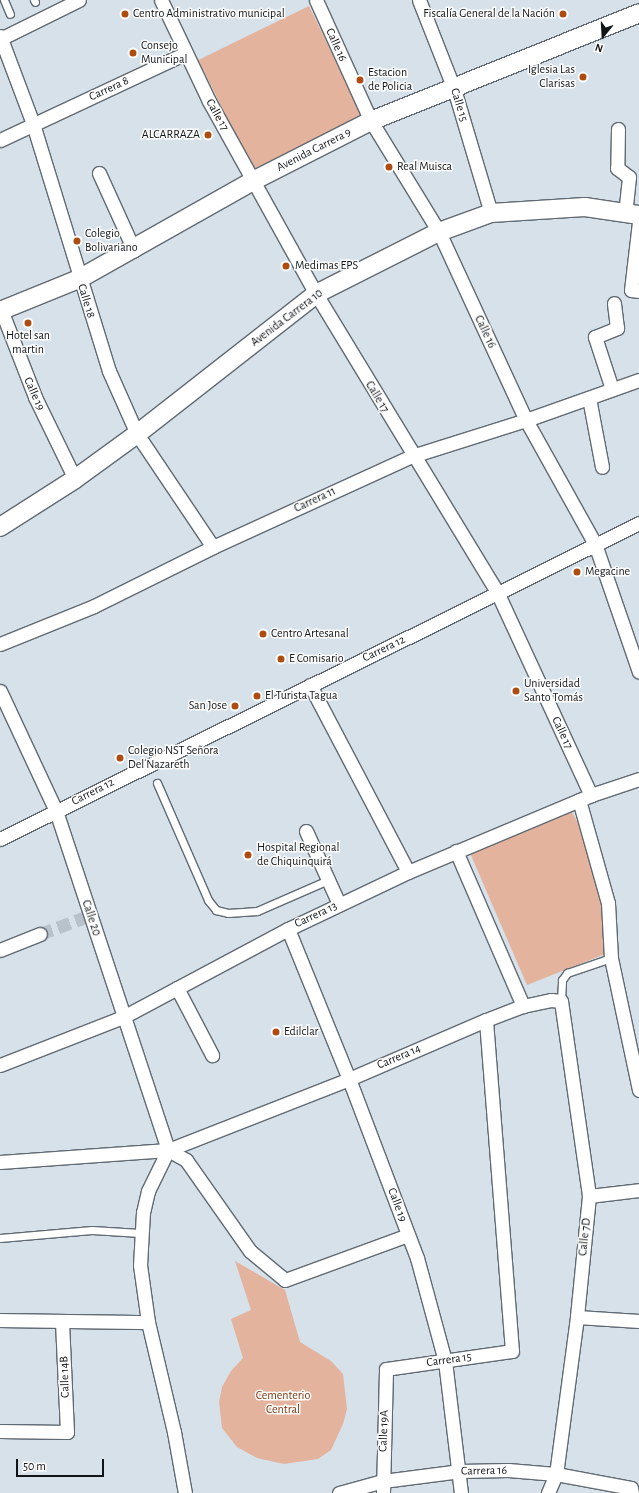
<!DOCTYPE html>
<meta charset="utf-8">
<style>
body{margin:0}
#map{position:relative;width:639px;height:1493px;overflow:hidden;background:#d6e1ea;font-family:"Alegreya Sans",sans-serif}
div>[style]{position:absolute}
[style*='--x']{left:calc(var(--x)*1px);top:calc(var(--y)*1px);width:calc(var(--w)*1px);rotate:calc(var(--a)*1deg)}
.green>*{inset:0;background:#e4b39d;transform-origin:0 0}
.street-tunnel>*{height:13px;margin-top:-6.5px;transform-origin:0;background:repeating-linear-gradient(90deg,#b8c2ca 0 13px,transparent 0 19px)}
.roads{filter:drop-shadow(1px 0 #616a72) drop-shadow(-1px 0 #616a72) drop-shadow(0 1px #616a72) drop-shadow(0 -1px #616a72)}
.lane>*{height:7px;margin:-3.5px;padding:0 3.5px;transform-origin:3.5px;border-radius:3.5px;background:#fff}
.street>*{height:13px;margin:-6.5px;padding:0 6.5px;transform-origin:6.5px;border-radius:6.5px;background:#fff}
.secondary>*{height:18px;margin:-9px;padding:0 9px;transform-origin:9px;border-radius:9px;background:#fff}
.dots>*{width:11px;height:11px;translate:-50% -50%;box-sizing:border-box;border:2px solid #fff;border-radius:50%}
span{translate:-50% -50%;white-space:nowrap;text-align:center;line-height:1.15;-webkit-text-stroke:3px #fff;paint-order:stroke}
.poi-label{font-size:12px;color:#111518}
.left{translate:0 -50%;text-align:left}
.right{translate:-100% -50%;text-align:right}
.street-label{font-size:12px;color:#111518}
.park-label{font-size:12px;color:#7d360c}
.north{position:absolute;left:583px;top:16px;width:40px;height:40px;-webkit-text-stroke:3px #fff;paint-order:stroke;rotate:198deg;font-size:11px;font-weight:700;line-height:16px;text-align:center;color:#111518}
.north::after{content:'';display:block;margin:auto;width:14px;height:18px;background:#111518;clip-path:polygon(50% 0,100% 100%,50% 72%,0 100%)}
.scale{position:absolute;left:16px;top:1459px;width:88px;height:18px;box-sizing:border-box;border:2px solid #111518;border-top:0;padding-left:5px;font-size:12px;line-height:14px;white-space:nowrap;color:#111518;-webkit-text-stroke:3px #fff;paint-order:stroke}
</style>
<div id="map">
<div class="green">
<i style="left:309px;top:6px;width:127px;height:123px;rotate:64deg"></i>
<i style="clip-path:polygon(572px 812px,596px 858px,604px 886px,605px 954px,527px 985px,470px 853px)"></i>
<i style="clip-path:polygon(235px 1261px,285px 1290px,300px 1342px,331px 1361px,343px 1374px,347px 1409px,343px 1424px,331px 1450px,318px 1459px,284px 1464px,257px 1458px,237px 1447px,222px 1428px,219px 1402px,222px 1387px,231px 1371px,243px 1358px,231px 1319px,251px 1310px)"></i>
</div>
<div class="street-tunnel">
<i style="--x:40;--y:934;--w:49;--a:-20.3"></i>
</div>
<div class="roads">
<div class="lane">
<i style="--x:4;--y:0;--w:15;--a:67"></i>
<i style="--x:34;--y:0;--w:2;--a:63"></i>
<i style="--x:157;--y:783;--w:128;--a:66.4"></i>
<i style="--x:208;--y:900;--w:13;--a:51"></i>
<i style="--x:216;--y:910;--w:12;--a:14"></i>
<i style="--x:228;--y:913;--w:29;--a:-4"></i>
<i style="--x:257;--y:911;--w:77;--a:-23.6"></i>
<i style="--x:561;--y:1001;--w:21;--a:-87"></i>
<i style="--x:562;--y:980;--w:9;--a:-54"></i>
<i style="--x:567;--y:973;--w:46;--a:-18.8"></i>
<i style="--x:0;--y:1238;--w:92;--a:-5"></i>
<i style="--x:92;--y:1230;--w:48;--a:3.6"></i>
</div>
<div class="street">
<i style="--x:161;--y:0;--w:112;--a:64.6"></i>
<i style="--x:209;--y:101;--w:221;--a:61"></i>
<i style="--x:316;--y:294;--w:349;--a:58.7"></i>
<i style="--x:497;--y:592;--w:224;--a:65.2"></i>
<i style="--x:316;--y:0;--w:133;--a:65.6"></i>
<i style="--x:371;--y:121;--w:130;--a:58.5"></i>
<i style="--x:439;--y:232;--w:207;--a:65.2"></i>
<i style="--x:526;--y:420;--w:142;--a:60.9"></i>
<i style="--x:595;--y:544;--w:135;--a:71"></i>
<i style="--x:419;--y:0;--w:96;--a:68.5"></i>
<i style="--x:454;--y:89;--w:129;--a:73.4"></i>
<i style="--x:0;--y:36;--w:94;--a:69.4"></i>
<i style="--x:33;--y:124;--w:258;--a:72.9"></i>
<i style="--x:109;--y:371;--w:69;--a:66"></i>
<i style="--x:137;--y:434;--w:136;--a:56.1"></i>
<i style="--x:0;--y:39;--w:88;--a:-26.3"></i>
<i style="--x:618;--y:129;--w:39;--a:91"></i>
<i style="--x:617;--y:168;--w:15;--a:37"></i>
<i style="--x:629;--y:177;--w:36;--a:96"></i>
<i style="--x:0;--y:140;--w:205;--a:-25.1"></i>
<i style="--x:99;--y:173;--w:85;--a:65.6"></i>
<i style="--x:639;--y:222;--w:68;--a:96.7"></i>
<i style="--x:631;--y:290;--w:8;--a:7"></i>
<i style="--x:0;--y:307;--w:97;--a:68.7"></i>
<i style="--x:35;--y:397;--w:91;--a:64"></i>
<i style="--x:612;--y:389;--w:55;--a:-108.1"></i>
<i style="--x:595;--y:337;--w:24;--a:-22"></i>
<i style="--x:617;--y:328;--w:25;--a:-97"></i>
<i style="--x:589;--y:398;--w:70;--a:79.3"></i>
<i style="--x:0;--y:644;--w:101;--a:-22"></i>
<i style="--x:94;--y:606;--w:133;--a:-26.4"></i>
<i style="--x:213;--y:547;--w:219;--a:-24.6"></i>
<i style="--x:412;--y:456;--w:120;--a:-17.5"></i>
<i style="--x:526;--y:420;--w:120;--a:-19.5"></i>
<i style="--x:310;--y:685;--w:211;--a:62.3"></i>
<i style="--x:0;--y:691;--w:132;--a:65"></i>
<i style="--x:56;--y:811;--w:357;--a:71.7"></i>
<i style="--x:579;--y:800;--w:107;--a:74.3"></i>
<i style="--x:608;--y:903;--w:55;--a:86.9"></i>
<i style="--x:611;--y:958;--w:135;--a:78"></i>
<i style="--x:306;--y:831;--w:80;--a:65.7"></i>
<i style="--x:0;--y:839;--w:713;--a:-26.31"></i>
<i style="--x:456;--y:851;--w:169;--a:66.6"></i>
<i style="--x:288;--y:929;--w:162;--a:67.9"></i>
<i style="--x:349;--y:1079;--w:191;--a:69.2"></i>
<i style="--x:417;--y:1258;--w:107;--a:74.8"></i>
<i style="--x:445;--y:1361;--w:133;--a:83.1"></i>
<i style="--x:0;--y:950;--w:43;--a:-21.8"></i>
<i style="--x:177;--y:988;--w:76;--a:62.4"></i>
<i style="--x:0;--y:1065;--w:132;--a:-21.3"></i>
<i style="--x:123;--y:1017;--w:187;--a:-28.1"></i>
<i style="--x:288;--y:929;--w:133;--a:-25.4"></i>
<i style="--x:408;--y:872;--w:199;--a:-22.8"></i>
<i style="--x:591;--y:795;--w:51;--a:-18.4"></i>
<i style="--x:168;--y:1150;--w:194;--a:-21.4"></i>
<i style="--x:349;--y:1079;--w:149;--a:-23.3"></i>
<i style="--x:486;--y:1020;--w:40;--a:-21"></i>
<i style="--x:523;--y:1006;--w:29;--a:-12"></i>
<i style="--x:551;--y:1000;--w:10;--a:6"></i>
<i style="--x:561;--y:1001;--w:197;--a:81.8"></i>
<i style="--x:589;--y:1196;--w:122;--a:95.7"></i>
<i style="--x:577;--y:1317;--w:158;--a:97.6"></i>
<i style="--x:556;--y:1474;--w:21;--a:113"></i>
<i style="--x:168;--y:1150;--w:46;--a:116"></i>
<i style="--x:148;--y:1191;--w:22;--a:103"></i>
<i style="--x:143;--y:1212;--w:53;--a:93.2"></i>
<i style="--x:140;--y:1265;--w:58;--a:82"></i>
<i style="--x:148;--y:1322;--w:113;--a:76.7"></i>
<i style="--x:174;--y:1432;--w:62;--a:79.8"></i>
<i style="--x:0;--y:1162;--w:168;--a:-4.1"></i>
<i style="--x:168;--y:1150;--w:21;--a:29"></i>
<i style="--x:186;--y:1160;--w:111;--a:54.9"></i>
<i style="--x:250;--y:1251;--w:45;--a:39.6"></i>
<i style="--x:285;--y:1280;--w:131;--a:-20.1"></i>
<i style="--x:589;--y:1196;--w:50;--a:-6.8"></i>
<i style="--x:577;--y:1317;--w:62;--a:3.7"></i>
<i style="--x:0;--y:1320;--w:148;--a:0.8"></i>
<i style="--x:0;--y:1431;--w:67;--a:0.9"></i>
<i style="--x:67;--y:1432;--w:111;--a:-92.6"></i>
<i style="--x:339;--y:1493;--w:46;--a:-15.3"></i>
<i style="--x:383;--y:1481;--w:78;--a:-7.4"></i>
<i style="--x:460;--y:1471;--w:48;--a:-1.2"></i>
<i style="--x:508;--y:1470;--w:48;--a:4.8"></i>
<i style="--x:556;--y:1474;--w:76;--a:10.6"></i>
<i style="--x:631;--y:1488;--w:5;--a:79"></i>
<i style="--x:383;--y:1493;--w:124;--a:-88.6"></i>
<i style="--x:386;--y:1369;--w:127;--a:-8.1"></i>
<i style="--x:512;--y:1351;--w:332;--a:-94.5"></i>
</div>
<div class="secondary">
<i style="--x:0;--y:311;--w:85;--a:-22.1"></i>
<i style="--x:79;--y:279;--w:200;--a:-29.4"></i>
<i style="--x:253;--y:181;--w:132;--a:-27"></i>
<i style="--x:371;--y:121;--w:289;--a:-21.9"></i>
<i style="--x:0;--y:527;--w:89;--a:-32.6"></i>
<i style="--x:75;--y:479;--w:77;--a:-36"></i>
<i style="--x:137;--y:434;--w:227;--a:-38"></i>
<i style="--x:316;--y:294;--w:138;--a:-26.8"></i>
<i style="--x:439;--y:232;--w:55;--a:-20.1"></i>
<i style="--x:491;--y:213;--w:94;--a:-3.7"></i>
<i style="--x:585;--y:207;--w:55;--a:8.4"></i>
</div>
</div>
<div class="dots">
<i style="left:125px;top:14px;background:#ae4c0f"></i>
<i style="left:563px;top:14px;background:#ae4c0f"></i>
<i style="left:133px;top:53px;background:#ae4c0f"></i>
<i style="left:583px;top:77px;background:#ae4c0f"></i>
<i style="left:360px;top:80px;background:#ae4c0f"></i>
<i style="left:208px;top:135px;background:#ae4c0f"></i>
<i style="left:389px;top:167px;background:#ae4c0f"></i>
<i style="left:77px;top:241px;background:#ae4c0f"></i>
<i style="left:286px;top:266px;background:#ae4c0f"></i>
<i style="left:28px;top:323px;background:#ae4c0f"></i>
<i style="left:577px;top:572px;background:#ae4c0f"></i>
<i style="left:263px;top:634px;background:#ae4c0f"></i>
<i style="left:281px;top:659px;background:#ae4c0f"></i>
<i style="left:516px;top:691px;background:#ae4c0f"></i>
<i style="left:257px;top:696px;background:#ae4c0f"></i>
<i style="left:235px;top:706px;background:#ae4c0f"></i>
<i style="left:120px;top:758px;background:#ae4c0f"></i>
<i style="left:248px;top:855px;background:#ae4c0f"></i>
<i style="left:276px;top:1032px;background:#ae4c0f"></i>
</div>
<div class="poi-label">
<span class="left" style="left:133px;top:14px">Centro Administrativo municipal</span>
<span class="right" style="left:555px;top:14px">Fiscalía General de la Nación</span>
<span class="left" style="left:141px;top:53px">Consejo<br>Municipal</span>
<span class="right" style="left:575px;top:77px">Iglesia Las<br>Clarisas</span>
<span class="left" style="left:368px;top:80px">Estacion<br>de Policia</span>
<span class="right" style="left:200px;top:135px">ALCARRAZA</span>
<span class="left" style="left:397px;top:167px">Real Muisca</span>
<span class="left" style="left:85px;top:241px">Colegio<br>Bolivariano</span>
<span class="left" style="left:295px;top:266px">Medimas EPS</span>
<span style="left:28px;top:343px">Hotel san<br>martin</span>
<span class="left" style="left:585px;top:572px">Megacine</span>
<span class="left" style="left:271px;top:634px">Centro Artesanal</span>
<span class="left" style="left:289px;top:659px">E Comisario</span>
<span class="left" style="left:524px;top:691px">Universidad<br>Santo Tomás</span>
<span class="left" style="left:265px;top:696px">El Turista Tagua</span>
<span class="right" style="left:227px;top:706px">San Jose</span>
<span class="left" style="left:128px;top:758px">Colegio NST Señora<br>Del Nazareth</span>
<span class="left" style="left:257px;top:855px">Hospital Regional<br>de Chiquinquirá</span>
<span class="left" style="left:284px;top:1032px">Edilclar</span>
</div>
<div class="street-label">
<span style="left:336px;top:45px;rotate:66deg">Calle 16</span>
<span style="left:109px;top:89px;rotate:-25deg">Carrera 8</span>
<span style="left:459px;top:105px;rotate:73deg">Calle 15</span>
<span style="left:217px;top:115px;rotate:61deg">Calle 17</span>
<span style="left:314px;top:150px;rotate:-27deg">Avenida Carrera 9</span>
<span style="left:86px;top:301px;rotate:73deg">Calle 18</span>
<span style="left:287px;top:318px;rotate:-37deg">Avenida Carrera 10</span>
<span style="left:485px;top:332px;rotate:65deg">Calle 16</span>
<span style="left:34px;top:394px;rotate:66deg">Calle 19</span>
<span style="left:377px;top:397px;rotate:59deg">Calle 17</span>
<span style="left:315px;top:500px;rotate:-25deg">Carrera 11</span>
<span style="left:384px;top:649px;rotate:-26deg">Carrera 12</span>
<span style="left:562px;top:733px;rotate:65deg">Calle 17</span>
<span style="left:93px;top:792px;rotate:-27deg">Carrera 12</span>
<span style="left:316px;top:915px;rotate:-25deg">Carrera 13</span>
<span style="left:91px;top:918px;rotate:72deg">Calle 20</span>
<span style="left:399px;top:1057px;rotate:-23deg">Carrera 14</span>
<span style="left:397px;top:1205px;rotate:70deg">Calle 19</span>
<span style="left:585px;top:1237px;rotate:-84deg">Calle 7D</span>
<span style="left:449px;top:1360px;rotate:-8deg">Carrera 15</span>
<span style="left:65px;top:1377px;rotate:-92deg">Calle 14B</span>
<span style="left:384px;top:1431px;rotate:-88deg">Calle 19A</span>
<span style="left:484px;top:1471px;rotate:-1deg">Carrera 16</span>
</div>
<div class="park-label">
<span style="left:283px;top:1403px">Cementerio<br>Central</span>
</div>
<div class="north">N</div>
<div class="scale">50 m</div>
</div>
